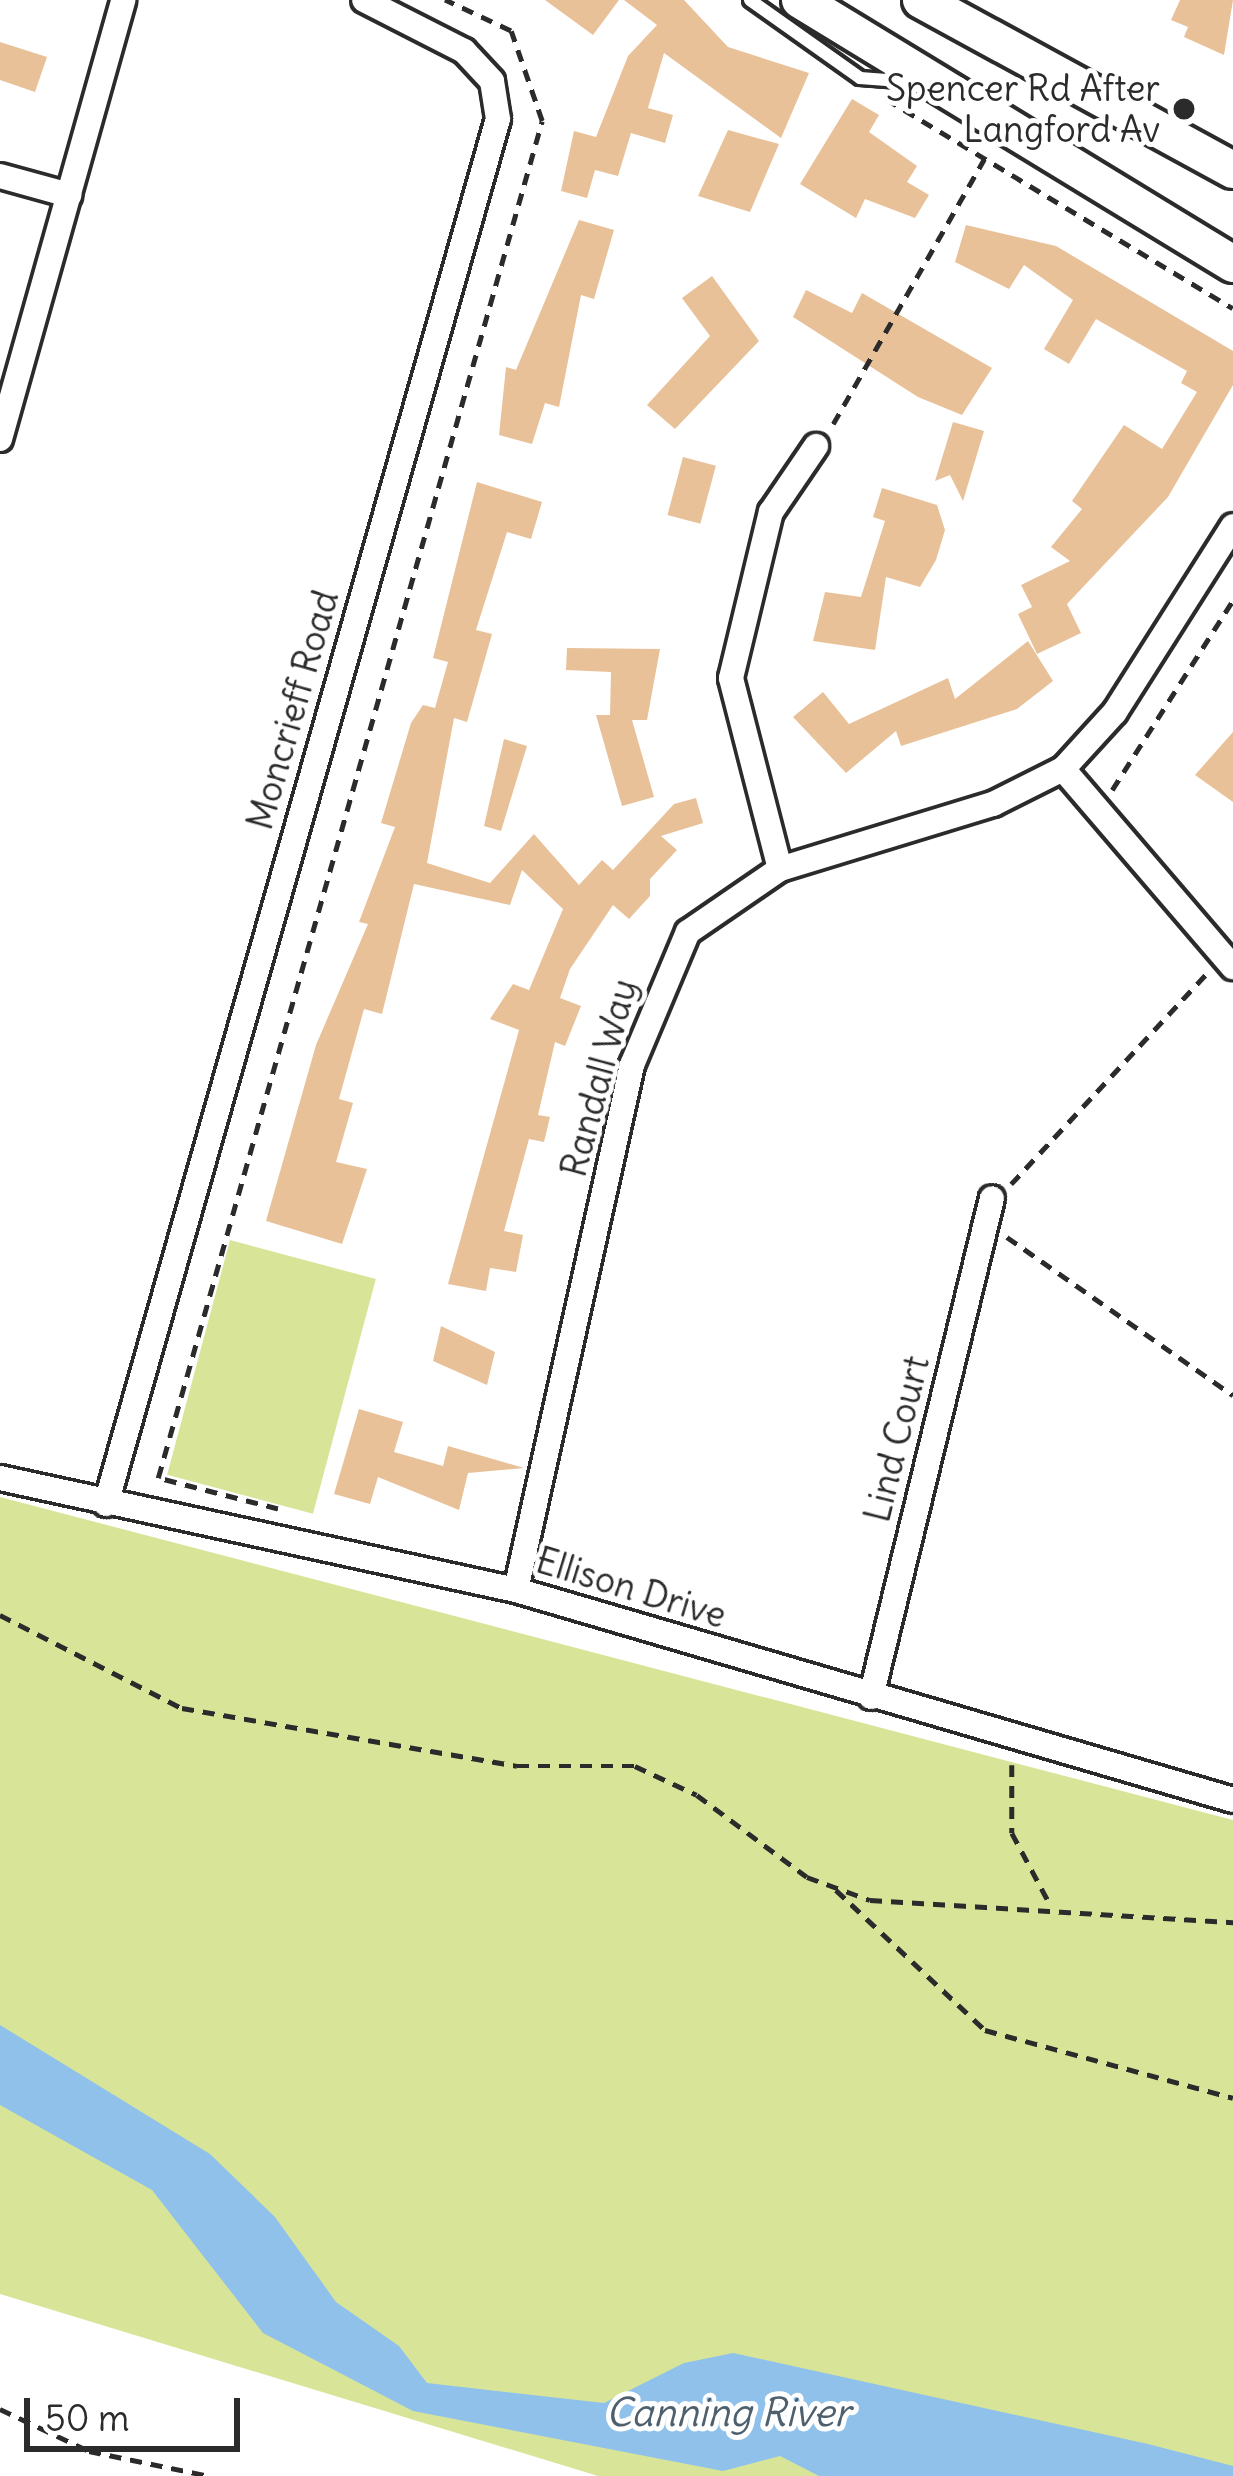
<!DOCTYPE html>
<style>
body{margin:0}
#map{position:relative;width:1233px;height:2476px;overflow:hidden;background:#fff;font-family:Delius,sans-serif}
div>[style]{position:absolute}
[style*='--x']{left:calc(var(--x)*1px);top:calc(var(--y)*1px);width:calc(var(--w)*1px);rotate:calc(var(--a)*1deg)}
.green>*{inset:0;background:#d8e598;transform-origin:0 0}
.water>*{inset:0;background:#8fc1eb}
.building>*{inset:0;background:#e8c198;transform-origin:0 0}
.path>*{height:4.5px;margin-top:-2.25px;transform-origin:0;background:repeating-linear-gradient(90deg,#2b2b2b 0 12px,transparent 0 21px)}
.roads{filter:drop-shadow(3px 0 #2b2b2b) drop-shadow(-3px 0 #2b2b2b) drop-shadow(0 3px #2b2b2b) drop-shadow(0 -3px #2b2b2b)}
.service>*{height:12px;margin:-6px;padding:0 6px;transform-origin:6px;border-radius:6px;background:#fff}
.minor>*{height:24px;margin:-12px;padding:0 12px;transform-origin:12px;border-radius:12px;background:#fff}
.primary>*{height:36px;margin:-18px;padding:0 18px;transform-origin:18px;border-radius:18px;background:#fff}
.dots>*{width:33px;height:33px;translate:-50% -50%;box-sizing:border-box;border:6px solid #fff;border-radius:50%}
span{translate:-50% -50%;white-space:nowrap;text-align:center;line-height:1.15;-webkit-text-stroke:10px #fff;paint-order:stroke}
.poi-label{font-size:36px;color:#2b2b2b}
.right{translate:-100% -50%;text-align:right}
.street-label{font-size:36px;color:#2b2b2b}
.water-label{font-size:39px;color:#4e606e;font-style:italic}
.scale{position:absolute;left:24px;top:2398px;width:216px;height:54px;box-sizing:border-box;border:6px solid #2b2b2b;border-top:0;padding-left:15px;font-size:36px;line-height:42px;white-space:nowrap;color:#2b2b2b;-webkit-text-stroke:9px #fff;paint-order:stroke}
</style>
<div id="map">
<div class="green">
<i style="left:230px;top:1240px;width:151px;height:243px;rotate:15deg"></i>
<i style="clip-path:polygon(0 1497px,1233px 1820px,1233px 2476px,598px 2476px,0 2294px)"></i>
</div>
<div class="water">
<i style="clip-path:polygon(0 2025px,210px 2154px,275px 2217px,336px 2302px,399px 2346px,427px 2383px,604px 2403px,684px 2363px,733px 2353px,1148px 2444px,1233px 2466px,1233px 2476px,819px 2476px,780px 2456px,723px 2471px,413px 2411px,263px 2333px,152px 2190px,0 2105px)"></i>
</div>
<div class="building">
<i style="clip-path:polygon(545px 0,619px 0,593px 35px)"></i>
<i style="clip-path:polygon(624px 0,684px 0,728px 47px,809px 73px,781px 138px,664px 53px,648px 108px,673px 115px,665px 143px,631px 133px,618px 176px,595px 170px,587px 198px,561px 191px,574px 131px,596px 137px,628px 56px,657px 25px)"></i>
<i style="clip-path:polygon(1180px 0,1233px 0,1224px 55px,1184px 37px,1188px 27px,1171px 20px)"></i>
<i style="clip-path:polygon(0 42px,47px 57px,35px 92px,0 80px)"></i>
<i style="clip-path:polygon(852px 99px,879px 115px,869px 132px,917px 166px,907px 182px,929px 195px,915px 218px,865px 199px,856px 218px,800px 184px)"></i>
<i style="clip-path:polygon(728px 130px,779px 144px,750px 212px,698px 196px)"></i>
<i style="clip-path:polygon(579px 220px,614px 230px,594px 299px,581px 295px,559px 407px,545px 403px,532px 444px,499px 435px,506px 367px,516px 370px)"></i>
<i style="clip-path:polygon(966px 225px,1056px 246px,1233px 351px,1233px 385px,1168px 497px,1067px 604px,1081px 633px,1037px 654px,1018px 614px,1032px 607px,1021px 585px,1070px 561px,1051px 547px,1082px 509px,1072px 501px,1124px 425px,1162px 449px,1197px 392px,1181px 383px,1187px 371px,1096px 319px,1069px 364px,1044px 349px,1073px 300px,1024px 265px,1009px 289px,955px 262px)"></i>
<i style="clip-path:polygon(712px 276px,759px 341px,675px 429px,647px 405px,710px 336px,682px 298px)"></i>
<i style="clip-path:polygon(806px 290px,852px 313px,862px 293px,992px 368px,962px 415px,918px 397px,793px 317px)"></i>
<i style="clip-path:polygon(953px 422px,984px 431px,963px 501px,950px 475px,935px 481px)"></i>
<i style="left:683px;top:457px;width:34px;height:60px;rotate:15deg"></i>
<i style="clip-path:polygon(477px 482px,542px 502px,531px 539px,507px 532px,476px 630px,492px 634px,467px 722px,454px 718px,427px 863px,490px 883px,534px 834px,579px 885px,602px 860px,613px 870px,674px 804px,696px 798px,703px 823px,661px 836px,677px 850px,650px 879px,650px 896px,629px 919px,613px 905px,570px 969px,560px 998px,581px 1006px,565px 1046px,555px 1042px,538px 1115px,550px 1117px,544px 1142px,529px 1139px,504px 1231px,523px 1235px,516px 1272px,490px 1268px,486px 1291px,448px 1284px,519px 1030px,490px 1019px,513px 984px,529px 990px,563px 909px,522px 870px,510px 905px,414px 884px,382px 1014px,364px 1009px,339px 1099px,353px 1103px,336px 1162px,367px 1169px,342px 1244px,266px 1221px,316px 1045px,368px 924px,359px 922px,395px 827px,381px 823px,411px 723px,423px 705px,435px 708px,448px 662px,433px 658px)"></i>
<i style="clip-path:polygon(882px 488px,937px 505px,945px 530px,936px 560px,920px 587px,886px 577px,875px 650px,813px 641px,825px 592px,861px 597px,885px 521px,873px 517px)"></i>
<i style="clip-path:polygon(1028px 641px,1053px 681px,1017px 709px,901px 746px,896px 731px,846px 773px,793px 717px,823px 692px,849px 724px,948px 678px,955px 699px)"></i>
<i style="clip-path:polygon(567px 648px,660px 649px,647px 720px,632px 720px,654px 797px,622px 806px,596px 715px,610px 715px,611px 672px,566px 670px)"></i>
<i style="clip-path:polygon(1233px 732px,1233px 802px,1195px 775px)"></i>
<i style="clip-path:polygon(504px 739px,527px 746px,501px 831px,484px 826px)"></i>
<i style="clip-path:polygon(441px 1326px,495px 1352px,487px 1385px,433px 1361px)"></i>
<i style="clip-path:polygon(359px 1409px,403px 1422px,394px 1452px,443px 1466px,448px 1446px,524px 1468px,468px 1473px,459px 1510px,378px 1477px,370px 1504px,334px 1494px)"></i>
</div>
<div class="path">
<i style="--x:886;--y:99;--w:405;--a:31.1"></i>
<i style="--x:833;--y:424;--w:305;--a:-60.3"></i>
<i style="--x:1112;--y:790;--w:225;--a:-57.5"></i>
<i style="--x:1011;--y:1184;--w:288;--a:-47.1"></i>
<i style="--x:1007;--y:1237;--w:276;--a:35"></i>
<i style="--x:278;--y:1509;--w:124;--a:-165.5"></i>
<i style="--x:158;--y:1478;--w:1410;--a:-74.2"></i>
<i style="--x:542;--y:121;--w:95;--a:-109"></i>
<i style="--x:511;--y:31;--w:73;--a:-154.8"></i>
<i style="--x:0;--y:1615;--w:204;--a:27.1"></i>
<i style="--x:182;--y:1708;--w:340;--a:9.8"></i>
<i style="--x:517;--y:1766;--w:118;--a:0"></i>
<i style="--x:635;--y:1766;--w:68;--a:25.1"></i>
<i style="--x:697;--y:1795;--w:137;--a:36.7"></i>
<i style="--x:807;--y:1877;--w:67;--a:20.1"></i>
<i style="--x:870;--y:1900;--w:364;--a:3.5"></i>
<i style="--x:1012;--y:1765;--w:68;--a:90"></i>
<i style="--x:1012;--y:1833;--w:83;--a:61.9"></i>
<i style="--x:836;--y:1890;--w:204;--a:43.2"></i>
<i style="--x:985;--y:2030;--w:257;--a:15.3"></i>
<i style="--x:0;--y:2409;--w:98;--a:25.3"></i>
<i style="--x:89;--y:2451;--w:124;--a:11.7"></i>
</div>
<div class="roads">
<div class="service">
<i style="--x:750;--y:0;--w:135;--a:35.3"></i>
<i style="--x:860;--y:78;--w:53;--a:4.3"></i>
</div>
<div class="minor">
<i style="--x:0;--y:176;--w:72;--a:15.4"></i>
<i style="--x:0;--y:439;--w:456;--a:-74.3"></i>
<i style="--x:1063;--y:769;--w:261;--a:49.4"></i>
<i style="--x:780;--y:869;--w:197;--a:-104.4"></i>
<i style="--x:731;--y:678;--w:171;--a:-76.5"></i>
<i style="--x:771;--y:512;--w:80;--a:-55.7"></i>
<i style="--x:0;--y:1478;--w:528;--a:12.25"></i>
<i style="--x:516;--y:1590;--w:747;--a:16.32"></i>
<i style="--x:106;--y:1504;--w:1439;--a:-74.2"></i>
<i style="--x:498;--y:119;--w:38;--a:-99"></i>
<i style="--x:492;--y:81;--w:41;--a:-133"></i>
<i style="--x:464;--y:51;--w:112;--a:-153"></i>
<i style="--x:516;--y:1590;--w:538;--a:-77.54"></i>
<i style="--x:632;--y:1065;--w:144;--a:-67.2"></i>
<i style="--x:688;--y:932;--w:112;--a:-34.4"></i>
<i style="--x:780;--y:869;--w:223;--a:-17"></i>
<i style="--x:993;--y:804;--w:78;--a:-26.6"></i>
<i style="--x:1063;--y:769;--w:77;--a:-47.6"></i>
<i style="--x:1115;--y:712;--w:220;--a:-57.6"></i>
<i style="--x:871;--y:1697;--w:513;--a:-76.37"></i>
</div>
<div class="primary">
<i style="--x:800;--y:0;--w:507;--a:31.37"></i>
<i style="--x:921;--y:0;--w:355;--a:28.6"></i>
</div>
</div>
<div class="dots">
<i style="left:1184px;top:109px;background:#2b2b2b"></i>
</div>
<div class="poi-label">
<span class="right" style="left:1160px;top:109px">Spencer Rd After<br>Langford Av</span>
</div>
<div class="street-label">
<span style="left:293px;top:710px;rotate:-74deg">Moncrieff Road</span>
<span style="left:599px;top:1078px;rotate:-75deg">Randall Way</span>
<span style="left:897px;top:1439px;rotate:-76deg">Lind Court</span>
<span style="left:631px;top:1588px;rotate:17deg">Ellison Drive</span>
</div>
<div class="water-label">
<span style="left:728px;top:2413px">Canning River</span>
</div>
<div class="scale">50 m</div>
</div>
